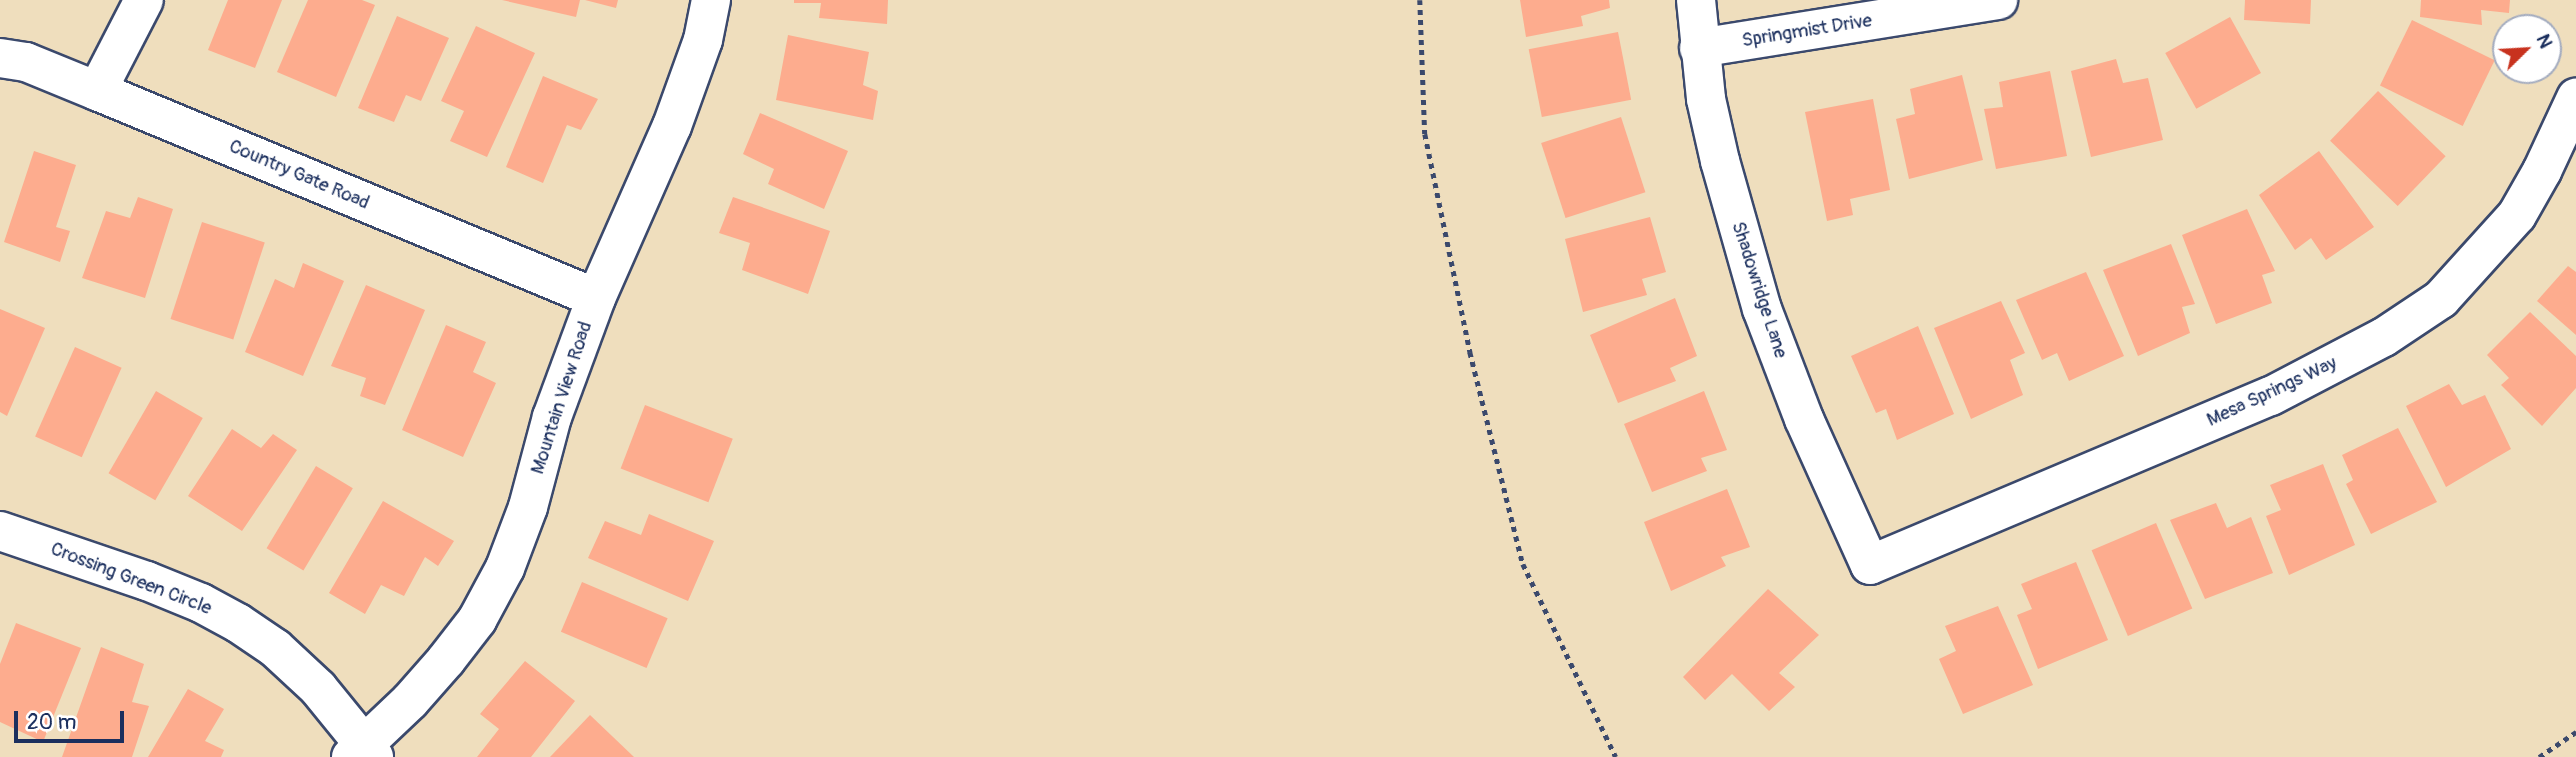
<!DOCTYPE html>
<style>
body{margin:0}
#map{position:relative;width:2576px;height:757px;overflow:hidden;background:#efdebd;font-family:Pangolin,sans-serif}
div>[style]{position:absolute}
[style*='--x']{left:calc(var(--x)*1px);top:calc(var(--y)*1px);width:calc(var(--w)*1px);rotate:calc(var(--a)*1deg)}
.building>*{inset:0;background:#fdac8e;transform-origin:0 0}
.path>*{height:4.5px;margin-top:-2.25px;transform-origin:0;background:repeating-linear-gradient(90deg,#3b496c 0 5px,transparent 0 10px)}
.roads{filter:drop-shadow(2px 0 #3b496c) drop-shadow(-2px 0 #3b496c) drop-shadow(0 2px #3b496c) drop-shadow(0 -2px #3b496c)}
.minor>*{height:38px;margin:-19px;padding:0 19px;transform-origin:19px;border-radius:19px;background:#fff}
span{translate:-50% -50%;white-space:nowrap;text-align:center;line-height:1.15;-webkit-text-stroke:7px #fff;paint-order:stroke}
.street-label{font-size:19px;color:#1b2f5e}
.north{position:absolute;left:2492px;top:14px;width:70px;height:70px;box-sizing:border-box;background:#fff;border:2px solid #a4acbf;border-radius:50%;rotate:66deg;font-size:19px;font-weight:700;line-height:28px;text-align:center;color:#1b2f5e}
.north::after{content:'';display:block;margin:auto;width:24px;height:32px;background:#c8321e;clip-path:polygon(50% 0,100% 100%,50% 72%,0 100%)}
.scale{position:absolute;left:14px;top:711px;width:110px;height:32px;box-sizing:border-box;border:4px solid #1b2f5e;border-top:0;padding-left:9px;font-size:21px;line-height:24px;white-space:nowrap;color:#1b2f5e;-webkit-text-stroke:5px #fff;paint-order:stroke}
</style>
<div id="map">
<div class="building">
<i style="clip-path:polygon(228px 0,282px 0,255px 68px,208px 50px)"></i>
<i style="clip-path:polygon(308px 0,362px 0,375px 5px,336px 97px,277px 72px)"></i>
<i style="clip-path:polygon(502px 0,580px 0,576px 17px)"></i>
<i style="clip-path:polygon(585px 0,618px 0,616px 8px)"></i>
<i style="clip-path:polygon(794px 0,888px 0,887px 24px,819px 18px,821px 3px,794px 3px)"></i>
<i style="clip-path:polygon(1520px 0,1609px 0,1610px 8px,1581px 16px,1583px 26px,1526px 37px)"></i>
<i style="clip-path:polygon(2245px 0,2311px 0,2310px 24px,2244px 20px)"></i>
<i style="clip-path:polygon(2421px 0,2510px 0,2509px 13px,2481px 10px,2482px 25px,2420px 17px)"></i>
<i style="clip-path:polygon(397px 16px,449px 38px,421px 101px,406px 95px,394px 122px,358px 108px)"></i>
<i style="left:2230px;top:17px;width:64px;height:74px;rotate:61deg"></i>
<i style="left:2412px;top:20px;width:92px;height:73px;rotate:26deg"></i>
<i style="clip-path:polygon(476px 26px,535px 53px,487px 157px,450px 141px,464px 111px,441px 101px)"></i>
<i style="left:1618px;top:32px;width:69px;height:91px;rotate:79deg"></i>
<i style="clip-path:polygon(788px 35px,869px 52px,863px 85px,878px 91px,873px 120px,776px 100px)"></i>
<i style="clip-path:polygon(2116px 59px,2123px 83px,2148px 78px,2163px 140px,2091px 157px,2071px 71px)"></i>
<i style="clip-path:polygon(2050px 71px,2067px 156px,1996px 169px,1984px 109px,2003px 107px,1999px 82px)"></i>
<i style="clip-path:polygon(1962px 75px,1983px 160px,1909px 179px,1896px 119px,1915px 114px,1910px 89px)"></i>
<i style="clip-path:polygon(543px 76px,598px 99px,581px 130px,567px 125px,543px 183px,506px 167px)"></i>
<i style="left:2378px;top:91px;width:94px;height:69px;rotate:44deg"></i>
<i style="clip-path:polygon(1873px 99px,1890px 190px,1850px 199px,1853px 215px,1827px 221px,1805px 112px)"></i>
<i style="clip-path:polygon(760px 113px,848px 151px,824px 209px,768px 184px,774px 169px,743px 154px)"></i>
<i style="left:1621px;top:117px;width:79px;height:84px;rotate:72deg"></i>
<i style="clip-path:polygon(34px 151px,76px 165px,56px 227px,70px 231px,60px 262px,4px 242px)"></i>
<i style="clip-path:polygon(2319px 151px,2374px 227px,2326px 260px,2311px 238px,2295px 250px,2259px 195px)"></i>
<i style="clip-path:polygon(138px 197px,173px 209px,145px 298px,82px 278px,106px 211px,130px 218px)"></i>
<i style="clip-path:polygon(733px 197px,830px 231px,808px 294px,742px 270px,750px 243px,719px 233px)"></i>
<i style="clip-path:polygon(2247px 209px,2275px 271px,2262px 275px,2272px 303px,2216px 324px,2182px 235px)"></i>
<i style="clip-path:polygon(1650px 217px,1666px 272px,1642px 279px,1647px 295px,1583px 312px,1565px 239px)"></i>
<i style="left:202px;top:222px;width:66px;height:102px;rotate:18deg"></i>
<i style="clip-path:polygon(2171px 244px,2195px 304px,2182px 307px,2190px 333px,2138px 356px,2103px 270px)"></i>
<i style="clip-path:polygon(303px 263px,344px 281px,303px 376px,245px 352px,275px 279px,294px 288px)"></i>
<i style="clip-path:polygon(2568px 266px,2576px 272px,2576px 335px,2537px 301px)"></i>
<i style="clip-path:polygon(2086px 272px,2124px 356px,2069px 381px,2057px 353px,2042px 360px,2016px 300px)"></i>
<i style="clip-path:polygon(366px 285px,425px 310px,385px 405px,360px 396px,366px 378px,331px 366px)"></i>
<i style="clip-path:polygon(1675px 298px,1697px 356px,1670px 368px,1676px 381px,1618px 403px,1590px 335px)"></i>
<i style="clip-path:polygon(2001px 301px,2025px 353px,2010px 360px,2023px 395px,1971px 419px,1934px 328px)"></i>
<i style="clip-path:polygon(0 309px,45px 328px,7px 416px,0 412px)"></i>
<i style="clip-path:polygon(2530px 312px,2576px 356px,2576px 388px,2542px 426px,2501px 385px,2509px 378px,2487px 355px)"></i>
<i style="clip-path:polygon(446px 325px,486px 342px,473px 372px,496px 383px,463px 457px,402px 430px)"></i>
<i style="clip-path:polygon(1918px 326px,1954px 414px,1897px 440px,1886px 409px,1876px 413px,1851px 356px)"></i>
<i style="left:75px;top:347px;width:51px;height:98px;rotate:24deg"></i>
<i style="clip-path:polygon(2449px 384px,2462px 405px,2485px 395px,2511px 449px,2446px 487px,2406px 406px)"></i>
<i style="left:156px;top:391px;width:54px;height:95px;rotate:30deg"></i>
<i style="clip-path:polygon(1704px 391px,1727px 450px,1701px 458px,1707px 471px,1652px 492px,1624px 424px)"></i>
<i style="left:645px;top:405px;width:94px;height:68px;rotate:21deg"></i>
<i style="clip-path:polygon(2398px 428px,2437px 502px,2371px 534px,2346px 484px,2353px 480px,2342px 455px)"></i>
<i style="clip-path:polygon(232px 429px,261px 448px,273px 434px,297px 450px,242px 531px,188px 496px)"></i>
<i style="clip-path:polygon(2323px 464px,2355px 545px,2289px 575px,2266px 516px,2281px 510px,2270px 485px)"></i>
<i style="left:316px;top:466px;width:43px;height:96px;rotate:31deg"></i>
<i style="clip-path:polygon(1727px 489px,1750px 547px,1721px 557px,1726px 566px,1671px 591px,1644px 522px)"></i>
<i style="clip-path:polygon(383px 501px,454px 541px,438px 566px,425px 557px,404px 596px,381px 585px,365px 614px,329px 593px)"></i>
<i style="clip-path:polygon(2216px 503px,2227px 528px,2251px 517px,2273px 573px,2205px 599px,2170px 520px)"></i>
<i style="clip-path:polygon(649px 514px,714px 541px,688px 601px,588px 558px,605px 521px,641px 535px)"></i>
<i style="left:2156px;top:523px;width:93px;height:70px;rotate:67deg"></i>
<i style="clip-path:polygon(2076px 562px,2108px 640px,2038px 669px,2017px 615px,2032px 609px,2021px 584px)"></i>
<i style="left:582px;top:582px;width:93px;height:54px;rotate:23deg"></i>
<i style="clip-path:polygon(1768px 589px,1819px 635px,1779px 673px,1795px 687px,1769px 711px,1732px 674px,1705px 700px,1683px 677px)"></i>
<i style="clip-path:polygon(1998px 606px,2033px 685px,1963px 714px,1939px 659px,1956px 651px,1945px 626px)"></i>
<i style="clip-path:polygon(16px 623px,81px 648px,43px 742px,0 722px,0 664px)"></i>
<i style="clip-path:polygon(101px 647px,144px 664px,132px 702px,149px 706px,132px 757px,62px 757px)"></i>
<i style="clip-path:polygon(525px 661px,575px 701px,531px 757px,477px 757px,499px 729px,480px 714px)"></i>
<i style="clip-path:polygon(188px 689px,224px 709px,205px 741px,224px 750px,221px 757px,148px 757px)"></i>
<i style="clip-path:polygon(590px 715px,634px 757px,550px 757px)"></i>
</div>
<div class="path">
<i style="--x:1420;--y:0;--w:134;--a:87.9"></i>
<i style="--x:1425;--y:134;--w:223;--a:78.3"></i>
<i style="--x:1470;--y:352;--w:219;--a:76"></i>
<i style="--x:1523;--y:564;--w:214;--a:64.3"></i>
<i style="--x:2539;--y:757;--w:45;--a:-34"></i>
</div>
<div class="roads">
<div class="minor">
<i style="--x:1696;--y:0;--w:100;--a:84.2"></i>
<i style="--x:1706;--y:99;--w:64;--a:77.3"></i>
<i style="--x:1720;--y:161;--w:154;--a:74.2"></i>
<i style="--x:1762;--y:309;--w:118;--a:69.1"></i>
<i style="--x:1804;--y:419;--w:160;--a:65.7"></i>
<i style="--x:1870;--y:565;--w:435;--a:-22.9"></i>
<i style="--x:2271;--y:396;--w:127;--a:-27.6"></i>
<i style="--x:2384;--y:337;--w:69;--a:-33.7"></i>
<i style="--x:2441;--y:299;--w:113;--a:-47.9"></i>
<i style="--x:2517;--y:215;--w:51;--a:-60.4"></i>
<i style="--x:2542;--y:171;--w:81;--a:-65"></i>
<i style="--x:1699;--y:48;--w:303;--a:-9.1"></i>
<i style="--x:0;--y:58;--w:26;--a:9"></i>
<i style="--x:26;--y:62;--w:77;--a:22.2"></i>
<i style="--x:97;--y:91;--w:540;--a:22.53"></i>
<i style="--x:97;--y:91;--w:102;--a:-62.7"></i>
<i style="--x:0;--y:531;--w:155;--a:18.8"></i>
<i style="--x:147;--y:581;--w:58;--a:22.2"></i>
<i style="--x:201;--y:603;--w:42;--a:28.4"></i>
<i style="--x:238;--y:623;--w:45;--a:34"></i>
<i style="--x:275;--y:648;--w:59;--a:42.9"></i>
<i style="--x:318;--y:688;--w:89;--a:50.9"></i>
<i style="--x:351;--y:757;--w:81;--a:-43.5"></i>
<i style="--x:410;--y:701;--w:55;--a:-48.7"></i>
<i style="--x:446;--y:660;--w:51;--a:-52.2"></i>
<i style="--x:477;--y:620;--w:59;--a:-61.7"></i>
<i style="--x:505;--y:568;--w:65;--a:-69.3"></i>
<i style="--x:528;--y:507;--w:93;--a:-75.1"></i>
<i style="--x:552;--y:417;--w:127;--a:-69.7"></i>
<i style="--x:596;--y:298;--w:188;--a:-66.2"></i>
<i style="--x:672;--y:126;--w:91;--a:-70.2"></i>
<i style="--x:703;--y:40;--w:41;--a:-78.7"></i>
</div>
</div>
<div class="street-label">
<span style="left:1807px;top:31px;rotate:-9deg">Springmist Drive</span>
<span style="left:299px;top:175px;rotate:23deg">Country Gate Road</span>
<span style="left:1759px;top:290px;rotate:72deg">Shadowridge Lane</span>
<span style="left:2272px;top:392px;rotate:-25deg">Mesa Springs Way</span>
<span style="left:562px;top:398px;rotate:-72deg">Mountain View Road</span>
<span style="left:131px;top:579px;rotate:21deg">Crossing Green Circle</span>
</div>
<div class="north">N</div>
<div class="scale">20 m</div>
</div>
